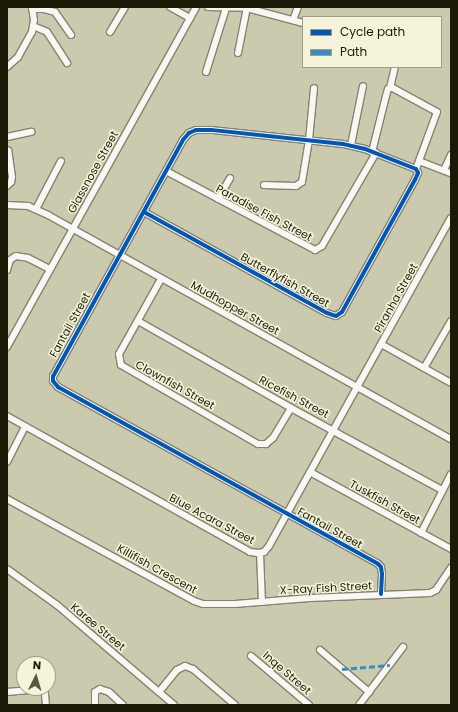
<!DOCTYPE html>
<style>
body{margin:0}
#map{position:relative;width:458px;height:712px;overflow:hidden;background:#cbcaaf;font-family:Poppins,sans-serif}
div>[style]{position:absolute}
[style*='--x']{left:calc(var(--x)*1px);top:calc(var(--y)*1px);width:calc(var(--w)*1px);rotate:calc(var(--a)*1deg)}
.roads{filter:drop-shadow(1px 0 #84836e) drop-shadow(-1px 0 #84836e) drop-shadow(0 1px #84836e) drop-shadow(0 -1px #84836e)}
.minor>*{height:6px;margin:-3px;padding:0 3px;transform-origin:3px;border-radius:3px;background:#f7f7f3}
.quiet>*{height:3px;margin-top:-1.5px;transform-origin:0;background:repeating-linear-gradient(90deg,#388cc5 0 6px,transparent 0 9px)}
.cycleway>*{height:4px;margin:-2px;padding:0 2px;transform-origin:2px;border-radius:2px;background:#0057b8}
span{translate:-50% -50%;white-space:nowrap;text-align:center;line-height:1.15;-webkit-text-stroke:3px #f5f4db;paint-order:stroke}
.street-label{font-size:11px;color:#1b1a07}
.frame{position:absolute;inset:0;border:8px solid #1b1a07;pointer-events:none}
.legend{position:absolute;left:302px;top:16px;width:140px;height:52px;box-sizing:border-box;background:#f5f4db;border:1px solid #9e9d86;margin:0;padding:5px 7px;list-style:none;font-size:12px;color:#1b1a07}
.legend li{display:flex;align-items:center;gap:8px;height:20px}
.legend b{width:20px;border:1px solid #9e9d86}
.north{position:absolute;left:16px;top:656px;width:40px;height:40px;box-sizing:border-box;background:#f5f4db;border:1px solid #9e9d86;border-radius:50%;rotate:5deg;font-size:11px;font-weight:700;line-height:16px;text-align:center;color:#1b1a07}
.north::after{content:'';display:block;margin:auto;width:14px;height:18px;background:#595842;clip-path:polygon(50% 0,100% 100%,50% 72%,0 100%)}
</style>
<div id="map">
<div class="roads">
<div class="minor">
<i style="--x:170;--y:7;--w:23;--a:29"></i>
<i style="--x:208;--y:7;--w:39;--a:1"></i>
<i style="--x:247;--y:8;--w:58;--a:15"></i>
<i style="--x:32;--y:9;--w:12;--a:0"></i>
<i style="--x:44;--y:9;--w:11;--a:15"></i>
<i style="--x:55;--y:12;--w:28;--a:55"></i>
<i style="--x:293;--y:20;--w:14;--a:-69"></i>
<i style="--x:33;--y:26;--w:15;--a:23"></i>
<i style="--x:47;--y:32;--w:37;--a:57"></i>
<i style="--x:110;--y:32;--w:29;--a:-59"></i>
<i style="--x:238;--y:53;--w:47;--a:-78.9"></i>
<i style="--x:7;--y:67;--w:15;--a:-42"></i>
<i style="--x:18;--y:57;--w:29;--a:-61"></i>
<i style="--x:32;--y:32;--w:12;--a:-81"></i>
<i style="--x:34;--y:20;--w:13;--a:-99"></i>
<i style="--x:206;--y:72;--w:67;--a:-72.6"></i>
<i style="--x:390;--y:88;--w:22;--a:-77"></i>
<i style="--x:7;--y:137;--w:25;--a:-12"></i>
<i style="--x:351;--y:145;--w:60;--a:-78.5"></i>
<i style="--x:372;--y:152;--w:58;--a:-76"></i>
<i style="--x:386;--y:96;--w:7;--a:-74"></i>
<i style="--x:388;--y:89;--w:4;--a:-34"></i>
<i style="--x:391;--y:87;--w:52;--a:28.5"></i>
<i style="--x:437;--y:112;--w:61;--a:110.2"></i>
<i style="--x:419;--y:161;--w:34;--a:21"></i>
<i style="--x:444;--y:170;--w:17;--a:-65"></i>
<i style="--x:166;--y:171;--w:169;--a:27.9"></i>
<i style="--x:315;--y:250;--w:8;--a:-30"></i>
<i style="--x:322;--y:246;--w:108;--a:-59.9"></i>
<i style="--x:264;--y:185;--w:32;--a:2"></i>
<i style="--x:296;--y:186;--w:7;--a:-34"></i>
<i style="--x:302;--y:182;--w:43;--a:-80.5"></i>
<i style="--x:309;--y:140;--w:52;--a:-84.5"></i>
<i style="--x:7;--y:186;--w:6;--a:-45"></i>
<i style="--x:11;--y:182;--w:5;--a:-79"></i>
<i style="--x:12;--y:177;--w:27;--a:-98"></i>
<i style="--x:218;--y:199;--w:24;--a:-60"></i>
<i style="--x:7;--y:205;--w:21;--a:3"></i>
<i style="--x:28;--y:206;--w:22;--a:24"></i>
<i style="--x:48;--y:215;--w:461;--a:29.1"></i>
<i style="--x:36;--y:209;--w:54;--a:-62.5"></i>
<i style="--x:144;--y:212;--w:209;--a:28.9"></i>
<i style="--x:327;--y:313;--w:9;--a:18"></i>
<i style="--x:336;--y:316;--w:7;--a:-34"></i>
<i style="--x:342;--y:312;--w:151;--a:-61.1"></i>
<i style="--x:415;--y:180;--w:8;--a:-67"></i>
<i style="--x:418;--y:173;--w:4;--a:-117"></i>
<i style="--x:416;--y:169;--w:55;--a:-158.6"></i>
<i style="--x:365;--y:149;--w:23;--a:-167"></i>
<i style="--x:343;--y:144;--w:133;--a:-173.9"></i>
<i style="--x:211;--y:130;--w:15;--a:180"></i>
<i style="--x:196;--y:130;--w:8;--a:157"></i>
<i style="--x:189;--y:133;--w:9;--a:131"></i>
<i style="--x:183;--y:140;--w:269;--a:118.8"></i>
<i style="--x:53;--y:376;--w:5;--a:90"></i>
<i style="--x:53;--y:381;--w:8;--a:50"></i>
<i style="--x:58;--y:387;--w:366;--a:28.9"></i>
<i style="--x:378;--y:564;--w:4;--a:45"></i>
<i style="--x:381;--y:567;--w:7;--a:82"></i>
<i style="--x:382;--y:574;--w:20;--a:93"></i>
<i style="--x:7;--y:270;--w:10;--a:-73"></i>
<i style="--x:10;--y:260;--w:7;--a:-34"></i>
<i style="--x:16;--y:256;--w:12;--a:9"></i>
<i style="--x:28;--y:258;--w:25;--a:27"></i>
<i style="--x:161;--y:279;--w:86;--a:119.2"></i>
<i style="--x:119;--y:354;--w:11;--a:80"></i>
<i style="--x:121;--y:365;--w:158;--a:30"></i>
<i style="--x:258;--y:444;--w:8;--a:0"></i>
<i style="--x:266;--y:444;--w:9;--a:-41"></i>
<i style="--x:273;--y:438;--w:35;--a:-59"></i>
<i style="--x:138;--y:321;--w:176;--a:29.6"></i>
<i style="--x:291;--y:408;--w:172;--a:28.5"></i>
<i style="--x:381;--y:344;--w:80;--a:29.1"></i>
<i style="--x:7;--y:347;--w:389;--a:-60.9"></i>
<i style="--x:424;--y:368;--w:54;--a:-60.1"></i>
<i style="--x:7;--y:416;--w:278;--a:29.2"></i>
<i style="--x:250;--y:552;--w:8;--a:7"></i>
<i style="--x:258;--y:553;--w:6;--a:-9"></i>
<i style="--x:264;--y:552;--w:8;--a:-50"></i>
<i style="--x:269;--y:546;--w:375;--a:-61"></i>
<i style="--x:7;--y:462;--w:39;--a:-63"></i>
<i style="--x:310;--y:472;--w:161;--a:28.6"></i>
<i style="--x:7;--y:499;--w:213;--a:28.6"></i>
<i style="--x:194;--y:601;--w:9;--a:18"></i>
<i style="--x:203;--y:604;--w:32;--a:0"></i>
<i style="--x:235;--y:604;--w:75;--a:-4.6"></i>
<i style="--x:310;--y:598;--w:120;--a:-2.4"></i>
<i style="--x:430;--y:593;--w:7;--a:-27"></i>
<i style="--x:436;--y:590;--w:27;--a:-56"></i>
<i style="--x:421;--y:533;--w:66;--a:-63"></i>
<i style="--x:260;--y:553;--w:49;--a:87.7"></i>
<i style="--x:7;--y:569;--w:62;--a:35.8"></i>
<i style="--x:57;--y:605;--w:154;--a:40.5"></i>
<i style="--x:320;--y:650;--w:65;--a:40.6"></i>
<i style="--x:251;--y:656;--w:76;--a:40.2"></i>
<i style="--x:7;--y:692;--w:34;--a:-5"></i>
<i style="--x:41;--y:689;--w:6;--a:51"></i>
<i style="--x:45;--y:694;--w:11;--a:85"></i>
<i style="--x:159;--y:692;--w:28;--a:-51"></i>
<i style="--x:177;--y:670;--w:9;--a:-27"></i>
<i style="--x:185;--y:666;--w:9;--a:21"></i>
<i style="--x:193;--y:669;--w:55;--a:40.6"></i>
<i style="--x:95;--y:705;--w:13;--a:-90"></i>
<i style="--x:95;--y:692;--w:6;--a:-31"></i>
<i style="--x:100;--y:689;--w:9;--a:18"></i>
<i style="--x:109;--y:692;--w:19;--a:43"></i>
<i style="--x:359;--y:705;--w:73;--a:-52.8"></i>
</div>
</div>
<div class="quiet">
<i style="--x:342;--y:669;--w:48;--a:-4.8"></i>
</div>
<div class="cycleway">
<i style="--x:144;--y:212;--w:209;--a:28.9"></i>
<i style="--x:327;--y:313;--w:9;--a:18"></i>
<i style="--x:336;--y:316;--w:7;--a:-34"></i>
<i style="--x:342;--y:312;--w:151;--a:-61.1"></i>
<i style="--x:415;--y:180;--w:8;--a:-67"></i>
<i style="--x:418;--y:173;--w:4;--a:-117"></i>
<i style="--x:416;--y:169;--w:55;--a:-158.6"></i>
<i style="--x:365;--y:149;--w:23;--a:-167"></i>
<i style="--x:343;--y:144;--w:133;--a:-173.9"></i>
<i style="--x:211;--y:130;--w:15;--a:180"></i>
<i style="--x:196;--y:130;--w:8;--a:157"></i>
<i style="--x:189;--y:133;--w:9;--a:131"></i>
<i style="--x:183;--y:140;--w:269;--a:118.8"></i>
<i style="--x:53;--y:376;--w:5;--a:90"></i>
<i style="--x:53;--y:381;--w:8;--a:50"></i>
<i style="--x:58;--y:387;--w:366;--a:28.9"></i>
<i style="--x:378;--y:564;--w:4;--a:45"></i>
<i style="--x:381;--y:567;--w:7;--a:82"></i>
<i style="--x:382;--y:574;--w:20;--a:93"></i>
</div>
<div class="street-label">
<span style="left:93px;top:172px;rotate:-61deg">Glassnose Street</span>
<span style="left:264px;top:213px;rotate:28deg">Paradise Fish Street</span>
<span style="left:285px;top:280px;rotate:29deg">Butterflyfish Street</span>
<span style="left:396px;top:298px;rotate:-61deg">Piranha Street</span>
<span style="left:235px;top:308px;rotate:29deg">Mudhopper Street</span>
<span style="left:70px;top:325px;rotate:-61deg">Fantail Street</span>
<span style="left:175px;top:385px;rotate:29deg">Clownfish Street</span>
<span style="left:294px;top:397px;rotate:28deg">Ricefish Street</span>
<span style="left:385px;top:502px;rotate:29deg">Tuskfish Street</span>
<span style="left:212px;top:519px;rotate:28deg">Blue Acara Street</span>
<span style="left:330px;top:528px;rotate:29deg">Fantail Street</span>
<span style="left:157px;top:569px;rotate:29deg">Killifish Crescent</span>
<span style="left:326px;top:588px;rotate:-3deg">X-Ray Fish Street</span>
<span style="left:98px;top:627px;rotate:40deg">Karee Street</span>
<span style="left:287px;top:673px;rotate:41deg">Inqe Street</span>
</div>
<div class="frame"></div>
<ul class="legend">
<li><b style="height:5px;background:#0057b8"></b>Cycle path</li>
<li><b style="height:5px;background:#388cc5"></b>Path</li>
</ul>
<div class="north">N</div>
</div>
